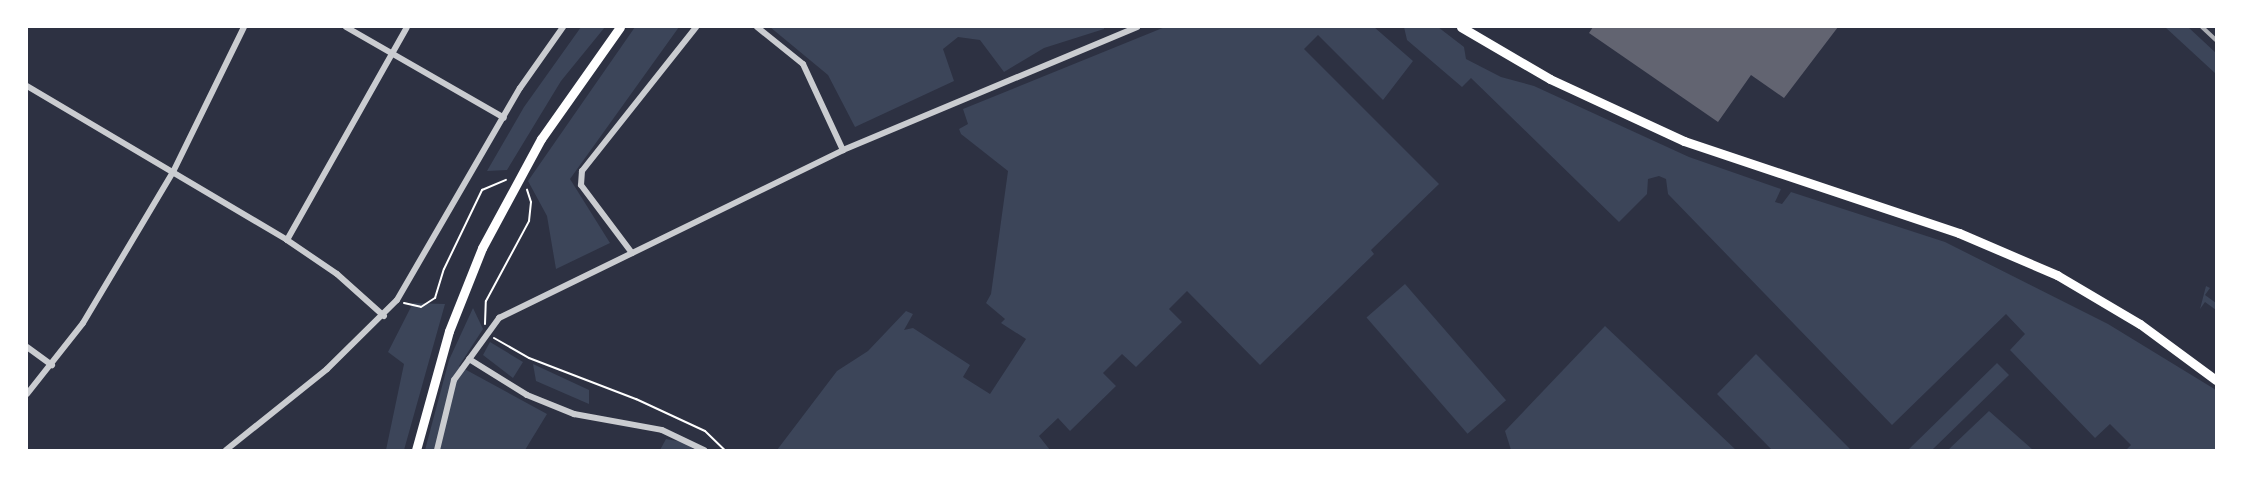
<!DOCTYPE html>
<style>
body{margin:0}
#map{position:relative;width:2243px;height:477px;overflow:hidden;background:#2d3142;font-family:"Playfair Display",serif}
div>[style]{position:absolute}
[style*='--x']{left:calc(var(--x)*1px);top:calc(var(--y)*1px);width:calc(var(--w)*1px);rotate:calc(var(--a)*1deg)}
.green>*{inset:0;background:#3c4559;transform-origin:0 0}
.building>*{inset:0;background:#626471}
.path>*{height:2px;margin:-1px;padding:0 1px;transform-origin:1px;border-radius:1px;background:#fff}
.minor>*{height:6px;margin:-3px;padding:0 3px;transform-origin:3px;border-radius:3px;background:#caccd0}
.primary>*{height:9px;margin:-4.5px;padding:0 4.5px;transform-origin:4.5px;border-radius:4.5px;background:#fff}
.rail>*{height:4px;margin:-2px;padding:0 2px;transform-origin:2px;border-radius:2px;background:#abadb3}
span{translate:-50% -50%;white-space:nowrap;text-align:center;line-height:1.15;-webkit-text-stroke:6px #fff;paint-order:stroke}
.frame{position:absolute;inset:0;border:28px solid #fff;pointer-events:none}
</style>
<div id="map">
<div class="green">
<i style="clip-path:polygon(581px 27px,605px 27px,561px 81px,507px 170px,487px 171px,524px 107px)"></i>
<i style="clip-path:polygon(635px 27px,679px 27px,570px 179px,610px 243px,556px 269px,547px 216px,528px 181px)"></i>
<i style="clip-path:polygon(770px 27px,1104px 27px,1104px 29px,1044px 48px,1004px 72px,980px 40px,958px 37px,943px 49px,954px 81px,855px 127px,828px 75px)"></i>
<i style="clip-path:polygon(1165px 27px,1374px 27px,1413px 61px,1383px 100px,1318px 35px,1304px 49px,1439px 184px,1371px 250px,1374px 254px,1260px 365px,1187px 291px,1169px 309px,1182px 322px,1136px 367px,1122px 354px,1103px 373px,1116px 386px,1070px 431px,1058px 418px,1039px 436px,1050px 450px,777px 450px,837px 371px,868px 351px,906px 311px,913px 314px,904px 330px,913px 328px,970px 365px,963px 377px,990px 394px,1026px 339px,1001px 323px,1005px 319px,986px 303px,991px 294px,1008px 171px,961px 134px,959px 129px,968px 124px,963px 109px)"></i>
<i style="clip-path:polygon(1404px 27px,1438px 27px,1464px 47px,1466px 59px,1501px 77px,1534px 86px,1689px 157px,1781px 189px,1775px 202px,1782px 204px,1791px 192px,1945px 242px,2108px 324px,2216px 390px,2216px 450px,2126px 450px,2131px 445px,2110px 424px,2095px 438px,2010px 350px,2025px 334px,2006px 314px,1892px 425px,1668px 194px,1666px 179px,1659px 176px,1648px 179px,1647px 194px,1619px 222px,1471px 78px,1462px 87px,1407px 40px)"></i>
<i style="clip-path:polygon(2165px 27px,2188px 27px,2216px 53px,2216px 74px)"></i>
<i style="left:1405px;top:284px;width:154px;height:51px;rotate:49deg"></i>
<i style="clip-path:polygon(2206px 286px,2210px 288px,2205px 295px,2216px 303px,2216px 310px,2205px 302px,2200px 309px)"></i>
<i style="clip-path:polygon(413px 303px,445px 304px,404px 450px,386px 450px,404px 364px,388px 352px)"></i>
<i style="clip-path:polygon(473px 308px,483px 329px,459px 366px,547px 414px,525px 450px,425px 450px,449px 360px)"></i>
<i style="clip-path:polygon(1605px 326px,1736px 450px,1511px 450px,1505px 431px)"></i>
<i style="clip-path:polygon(490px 342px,523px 362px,513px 378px,483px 355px)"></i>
<i style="clip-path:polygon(1756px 354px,1851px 450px,1772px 450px,1717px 394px)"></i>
<i style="clip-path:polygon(1997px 363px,2009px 375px,1932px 450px,1908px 450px)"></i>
<i style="clip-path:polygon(533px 364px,589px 390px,589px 404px,536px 381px)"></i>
<i style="clip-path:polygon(1989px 411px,2033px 450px,1948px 450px)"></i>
<i style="clip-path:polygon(666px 439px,683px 442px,695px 450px,660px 450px)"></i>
</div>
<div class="building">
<i style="clip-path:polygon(1593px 27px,1838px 27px,1784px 98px,1751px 75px,1718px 122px,1589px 33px)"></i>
</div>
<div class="path">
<i style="--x:404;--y:303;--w:17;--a:13"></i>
<i style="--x:421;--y:307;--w:17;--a:-33"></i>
<i style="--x:435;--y:298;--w:30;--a:-73"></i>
<i style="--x:444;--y:269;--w:88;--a:-64.3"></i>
<i style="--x:482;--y:190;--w:26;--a:-23"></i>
<i style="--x:485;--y:324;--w:23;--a:-88"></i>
<i style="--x:486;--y:301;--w:91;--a:-61.7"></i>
<i style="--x:529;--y:221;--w:19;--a:-84"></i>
<i style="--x:531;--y:202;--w:13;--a:-108"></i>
<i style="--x:494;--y:338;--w:40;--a:29.7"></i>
<i style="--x:529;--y:358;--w:115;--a:21"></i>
<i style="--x:636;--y:399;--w:76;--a:24.9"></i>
<i style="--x:705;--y:431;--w:28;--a:44"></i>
</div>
<div class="minor">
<i style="--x:346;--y:27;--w:182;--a:29.9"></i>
<i style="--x:757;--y:27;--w:59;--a:38.8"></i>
<i style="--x:803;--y:64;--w:95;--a:65.1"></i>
<i style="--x:27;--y:86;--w:302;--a:30.6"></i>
<i style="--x:287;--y:240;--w:60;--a:34.2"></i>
<i style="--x:337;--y:274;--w:63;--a:41.8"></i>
<i style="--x:287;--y:240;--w:244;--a:-60.6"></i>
<i style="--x:632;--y:253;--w:85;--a:-126.9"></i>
<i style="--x:581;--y:185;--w:14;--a:-86"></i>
<i style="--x:582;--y:171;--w:184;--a:-51.6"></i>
<i style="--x:27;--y:347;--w:31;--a:36"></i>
<i style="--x:469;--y:359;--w:68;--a:31.8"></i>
<i style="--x:527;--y:395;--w:51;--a:22"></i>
<i style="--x:574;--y:414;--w:89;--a:10.3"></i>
<i style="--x:662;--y:430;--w:47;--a:25.5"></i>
<i style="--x:27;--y:394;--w:90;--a:-51.7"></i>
<i style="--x:83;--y:323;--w:176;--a:-59.2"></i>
<i style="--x:173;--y:172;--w:161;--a:-63.9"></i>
<i style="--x:226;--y:450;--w:129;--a:-38.7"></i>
<i style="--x:327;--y:369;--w:98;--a:-44.6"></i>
<i style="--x:397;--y:300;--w:245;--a:-59.9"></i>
<i style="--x:520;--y:88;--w:75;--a:-54.8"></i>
<i style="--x:437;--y:450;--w:72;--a:-76.3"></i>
<i style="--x:454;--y:380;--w:77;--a:-54"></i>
<i style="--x:499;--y:318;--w:383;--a:-26"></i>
<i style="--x:843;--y:150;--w:319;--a:-22.7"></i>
</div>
<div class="primary">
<i style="--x:1461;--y:27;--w:103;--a:30.3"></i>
<i style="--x:1550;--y:79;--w:148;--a:24.8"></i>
<i style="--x:1684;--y:141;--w:290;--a:18.5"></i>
<i style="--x:1959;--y:233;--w:107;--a:23.2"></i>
<i style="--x:2057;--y:275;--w:96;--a:30.6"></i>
<i style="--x:2140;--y:324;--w:94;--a:36.4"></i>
<i style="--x:416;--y:450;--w:123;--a:-74.5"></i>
<i style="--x:449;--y:331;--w:89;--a:-68.3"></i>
<i style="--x:482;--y:248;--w:124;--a:-61.6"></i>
<i style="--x:541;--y:139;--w:137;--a:-54.8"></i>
</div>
<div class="rail">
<i style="--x:2202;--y:27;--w:19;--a:43"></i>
</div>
<div class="frame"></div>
</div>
